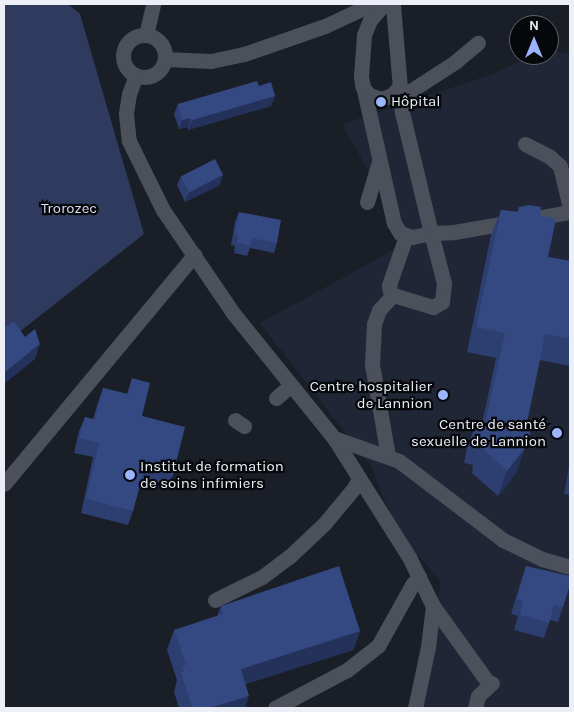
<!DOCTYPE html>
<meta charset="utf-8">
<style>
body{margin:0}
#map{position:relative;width:574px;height:712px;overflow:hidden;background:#1a1e27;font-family:Karla,sans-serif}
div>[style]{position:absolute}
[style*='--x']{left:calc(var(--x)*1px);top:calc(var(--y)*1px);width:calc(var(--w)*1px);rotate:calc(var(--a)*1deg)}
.built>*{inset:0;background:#202635}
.green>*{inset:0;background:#2e3b5e}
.minor>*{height:15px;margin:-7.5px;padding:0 7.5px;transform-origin:7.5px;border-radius:7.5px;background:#4c505b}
.minor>.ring{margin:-7.5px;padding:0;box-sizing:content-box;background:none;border:15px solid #4c505b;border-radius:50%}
.wall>*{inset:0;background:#2d3e70}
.shaded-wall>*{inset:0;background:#24325b}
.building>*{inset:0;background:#344882;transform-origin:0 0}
.dots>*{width:14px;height:14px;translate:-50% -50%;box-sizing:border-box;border:2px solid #07080c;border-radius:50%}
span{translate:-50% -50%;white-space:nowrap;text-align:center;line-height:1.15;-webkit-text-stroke:4.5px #07080c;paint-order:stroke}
.poi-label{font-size:15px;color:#eceff6}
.left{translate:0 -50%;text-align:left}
.right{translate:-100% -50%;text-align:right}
.park-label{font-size:15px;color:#d8dff1}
.frame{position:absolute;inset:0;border:5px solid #eceff6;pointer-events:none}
.north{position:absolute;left:509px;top:15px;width:50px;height:50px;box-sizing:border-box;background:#07080c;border:1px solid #63646a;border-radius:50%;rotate:0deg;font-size:14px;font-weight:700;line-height:20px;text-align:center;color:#eceff6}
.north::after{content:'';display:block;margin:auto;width:18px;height:22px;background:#9ab5fd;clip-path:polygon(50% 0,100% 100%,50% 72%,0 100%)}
</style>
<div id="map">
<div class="built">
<i style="clip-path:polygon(549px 50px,570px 54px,570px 708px,419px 708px,441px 581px,397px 532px,371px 466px,260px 323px,408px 242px,342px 124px,493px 74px,533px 55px,549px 55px)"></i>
</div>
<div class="green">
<i style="clip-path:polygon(4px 4px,68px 4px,80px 14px,144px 234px,4px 344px)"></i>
</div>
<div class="minor">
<i style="--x:384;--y:4;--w:21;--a:131"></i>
<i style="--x:370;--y:20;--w:16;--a:112"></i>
<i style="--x:364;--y:35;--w:42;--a:94.1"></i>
<i style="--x:361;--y:77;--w:150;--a:77.3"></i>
<i style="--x:394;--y:223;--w:12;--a:59"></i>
<i style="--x:400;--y:233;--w:13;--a:18"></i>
<i style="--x:412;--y:237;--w:19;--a:-12"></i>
<i style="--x:431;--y:233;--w:124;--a:-103.5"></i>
<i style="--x:402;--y:112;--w:108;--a:-94.8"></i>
<i style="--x:146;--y:35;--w:32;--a:-77"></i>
<i class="ring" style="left:123px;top:35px;width:27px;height:27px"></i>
<i style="--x:165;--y:59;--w:46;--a:2.5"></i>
<i style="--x:211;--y:61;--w:34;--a:-12"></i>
<i style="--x:244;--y:54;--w:86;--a:-19.1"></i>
<i style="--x:325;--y:26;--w:52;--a:-25.1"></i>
<i style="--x:136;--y:75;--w:20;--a:110"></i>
<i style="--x:129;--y:94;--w:20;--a:99"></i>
<i style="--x:126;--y:114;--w:27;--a:84"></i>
<i style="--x:129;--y:141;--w:77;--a:63.8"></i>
<i style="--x:163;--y:210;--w:125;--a:55.8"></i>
<i style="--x:233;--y:313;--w:161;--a:51.1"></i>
<i style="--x:334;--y:438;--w:141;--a:57.8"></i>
<i style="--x:409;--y:557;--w:55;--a:63.9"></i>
<i style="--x:433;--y:606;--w:41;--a:97"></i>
<i style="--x:428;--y:647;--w:62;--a:102"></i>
<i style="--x:362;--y:86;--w:11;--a:52"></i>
<i style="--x:369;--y:95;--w:13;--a:18"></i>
<i style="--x:381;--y:99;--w:12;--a:-20"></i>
<i style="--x:392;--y:95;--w:12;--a:-48"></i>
<i style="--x:401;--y:97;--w:64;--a:-32.9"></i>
<i style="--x:455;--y:62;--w:30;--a:-40"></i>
<i style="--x:525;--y:144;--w:28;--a:27"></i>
<i style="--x:550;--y:157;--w:13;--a:42"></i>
<i style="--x:560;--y:166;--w:43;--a:76.6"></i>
<i style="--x:367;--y:202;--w:42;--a:-73.3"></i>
<i style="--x:406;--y:236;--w:52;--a:109.1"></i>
<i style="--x:389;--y:285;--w:6;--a:81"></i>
<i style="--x:390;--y:291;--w:5;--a:53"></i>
<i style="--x:393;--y:295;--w:42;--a:16.7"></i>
<i style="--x:433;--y:307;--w:10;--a:-29"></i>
<i style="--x:442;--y:302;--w:19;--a:-84"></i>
<i style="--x:444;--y:283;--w:52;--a:-104.6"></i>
<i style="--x:431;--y:233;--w:23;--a:-2"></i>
<i style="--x:454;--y:232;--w:118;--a:-9.8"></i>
<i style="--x:276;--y:398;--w:20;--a:-41"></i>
<i style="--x:235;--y:420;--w:11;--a:34"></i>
<i style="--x:334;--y:438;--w:69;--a:19.5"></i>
<i style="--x:399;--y:461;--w:131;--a:37.2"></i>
<i style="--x:503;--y:540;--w:43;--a:26"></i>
<i style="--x:542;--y:559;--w:29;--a:16"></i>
<i style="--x:388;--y:456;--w:93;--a:-99.9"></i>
<i style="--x:372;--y:364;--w:40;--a:-87.1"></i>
<i style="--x:374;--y:324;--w:15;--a:-70"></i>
<i style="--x:379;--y:310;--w:21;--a:-47"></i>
<i style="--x:4;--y:484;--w:298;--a:-50.3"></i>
<i style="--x:215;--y:600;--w:52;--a:-26.1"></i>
<i style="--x:262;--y:577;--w:34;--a:-37"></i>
<i style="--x:289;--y:557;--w:48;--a:-43.3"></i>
<i style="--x:324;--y:524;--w:47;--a:-50.2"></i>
<i style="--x:354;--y:488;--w:11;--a:-63"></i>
<i style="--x:433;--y:606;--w:96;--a:54.3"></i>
<i style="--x:275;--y:708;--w:81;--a:-27.8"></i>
<i style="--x:347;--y:670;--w:39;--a:-38"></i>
<i style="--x:378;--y:646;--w:70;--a:-60.9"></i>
<i style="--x:412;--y:585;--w:11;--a:-49"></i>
<i style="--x:475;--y:708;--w:12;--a:-76"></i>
<i style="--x:478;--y:696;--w:19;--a:-43"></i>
</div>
<div class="wall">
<i style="clip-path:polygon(259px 86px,275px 96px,271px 106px,188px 130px,188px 127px,179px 129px,174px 114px,178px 104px)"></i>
<i style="clip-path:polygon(181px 176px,220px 185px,185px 202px,177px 185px)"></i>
<i style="clip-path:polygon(519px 207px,540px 215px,548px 257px,570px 261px,570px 366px,540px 360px,526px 427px,532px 428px,516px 473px,498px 496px,472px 473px,473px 465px,464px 463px,467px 448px,476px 423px,482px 424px,496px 358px,467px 352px,491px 235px,501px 210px,517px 212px)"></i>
<i style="clip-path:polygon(239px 212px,277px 243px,274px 253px,250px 248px,247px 256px,234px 253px,235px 246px,231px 245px,235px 222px)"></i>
<i style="clip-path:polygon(132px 378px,142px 416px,173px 475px,168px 489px,141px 482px,133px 511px,128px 525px,81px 513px,93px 457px,74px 453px,79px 431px,85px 417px,93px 419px,98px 402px,103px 388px,127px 394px)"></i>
<i style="clip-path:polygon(570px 462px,570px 495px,564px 494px)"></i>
<i style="clip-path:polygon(526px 566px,563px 607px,558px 622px,550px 620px,544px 638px,514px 630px,518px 616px,511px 614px,521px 581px)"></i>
<i style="clip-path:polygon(221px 606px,360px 631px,353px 650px,245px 684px,245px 708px,179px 708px,174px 692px,177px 680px,167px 650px,174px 630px,217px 616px)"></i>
</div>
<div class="shaded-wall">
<i style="clip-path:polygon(275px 96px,271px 106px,188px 130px,192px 120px)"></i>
<i style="clip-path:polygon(191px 118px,188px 127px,179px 129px,182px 120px)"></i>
<i style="clip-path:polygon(223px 175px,220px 185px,185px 202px,189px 192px)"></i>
<i style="clip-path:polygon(40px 344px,35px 359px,4px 384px,4px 373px)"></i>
<i style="clip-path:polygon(525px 448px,516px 473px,498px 496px,507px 471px)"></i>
<i style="clip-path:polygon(360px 631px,353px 650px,234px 688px,241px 669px)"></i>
<i style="clip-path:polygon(249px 696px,245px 708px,209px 708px)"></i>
</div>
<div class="building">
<i style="clip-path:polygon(257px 81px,259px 86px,271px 82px,275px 96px,192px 120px,191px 118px,182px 120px,178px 104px)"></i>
<i style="left:215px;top:159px;width:18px;height:38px;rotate:63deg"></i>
<i style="clip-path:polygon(529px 205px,541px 207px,540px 215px,556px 219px,548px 257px,570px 261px,570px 339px,545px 334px,526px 427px,532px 428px,525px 448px,507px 471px,481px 447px,482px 439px,473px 437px,476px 423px,485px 425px,505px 333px,476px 327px,501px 210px,518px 212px,519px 207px)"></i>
<i style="clip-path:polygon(239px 212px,281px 220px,277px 243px,252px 238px,251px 246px,237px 243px,238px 235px,235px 234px)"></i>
<i style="clip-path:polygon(14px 321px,25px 337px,35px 329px,40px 344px,4px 373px,4px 328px)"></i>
<i style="clip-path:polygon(132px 378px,150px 383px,142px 416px,185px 427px,173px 475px,144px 468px,133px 511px,86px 499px,99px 443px,79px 438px,85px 417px,95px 420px,103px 388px,128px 394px)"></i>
<i style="clip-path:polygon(339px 566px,360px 631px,241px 669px,249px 696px,209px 708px,192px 708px,181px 672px,184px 672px,182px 667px,186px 665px,174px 630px,223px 614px,221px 606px)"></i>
<i style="clip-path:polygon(526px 566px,570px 576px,570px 585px,563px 607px,554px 605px,549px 623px,520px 615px,523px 601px,517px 599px)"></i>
</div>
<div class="dots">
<i style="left:381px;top:102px;background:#9ab5fd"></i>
<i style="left:443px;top:395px;background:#9ab5fd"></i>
<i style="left:557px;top:433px;background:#9ab5fd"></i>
<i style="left:130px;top:475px;background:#9ab5fd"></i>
</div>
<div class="poi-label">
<span class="left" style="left:391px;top:102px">Hôpital</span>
<span class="right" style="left:432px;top:395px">Centre hospitalier<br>de Lannion</span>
<span class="right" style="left:546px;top:433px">Centre de santé<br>sexuelle de Lannion</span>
<span class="left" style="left:140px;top:475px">Institut de formation<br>de soins infimiers</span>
</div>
<div class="park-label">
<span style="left:69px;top:209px">Trorozec</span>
</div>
<div class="frame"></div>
<div class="north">N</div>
</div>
